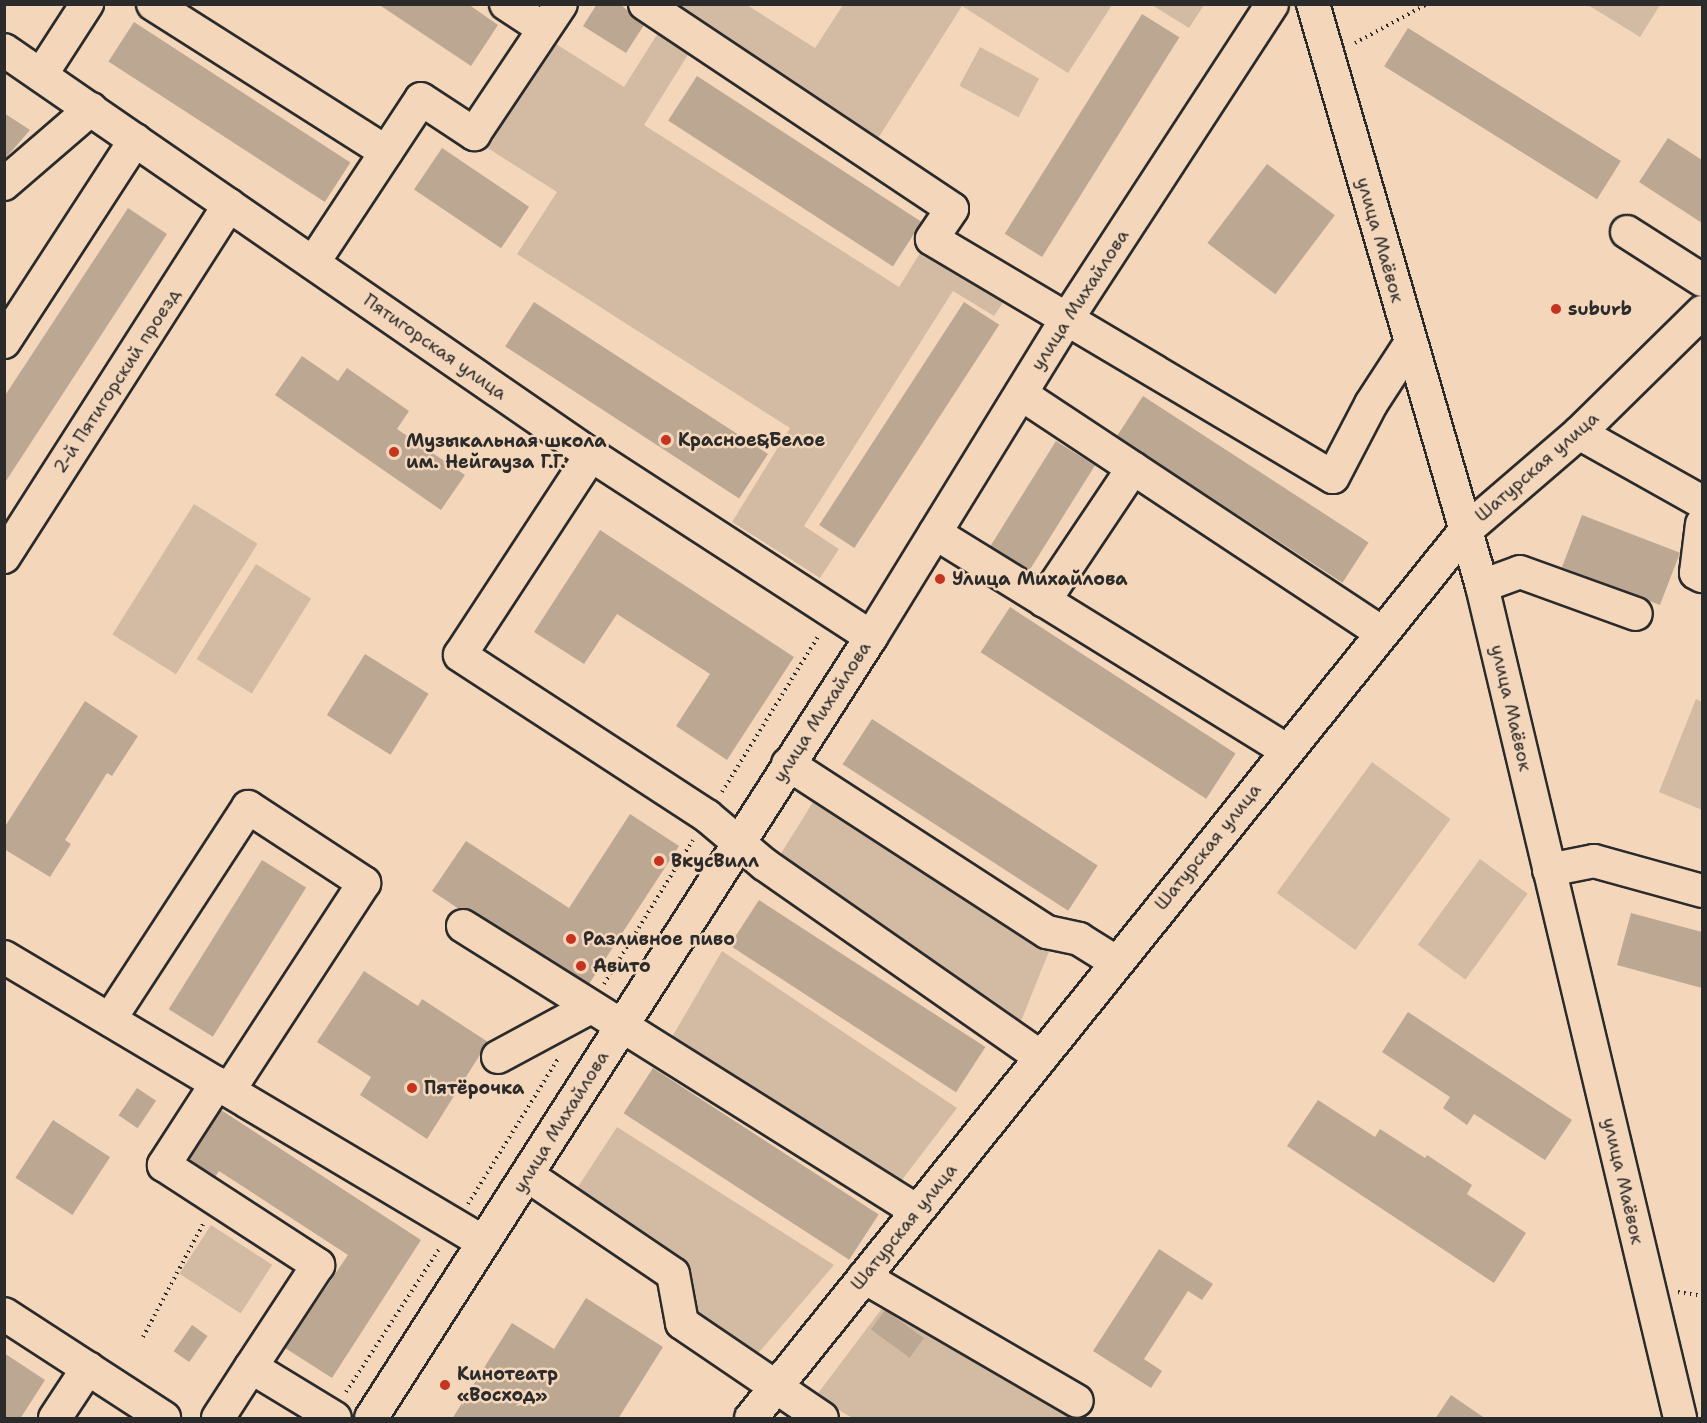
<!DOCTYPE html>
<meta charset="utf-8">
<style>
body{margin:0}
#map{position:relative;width:1707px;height:1423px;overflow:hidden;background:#f4d7bb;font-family:"Shantell Sans",sans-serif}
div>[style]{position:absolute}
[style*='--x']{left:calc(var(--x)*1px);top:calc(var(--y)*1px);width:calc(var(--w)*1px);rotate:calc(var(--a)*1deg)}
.green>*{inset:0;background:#d3bba3;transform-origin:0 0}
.building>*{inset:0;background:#bca793;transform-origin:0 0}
.path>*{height:4px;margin-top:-2px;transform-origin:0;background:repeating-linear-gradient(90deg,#2b2b2b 0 1.5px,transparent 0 6px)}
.roads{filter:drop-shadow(2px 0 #2b2b2b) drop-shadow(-2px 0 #2b2b2b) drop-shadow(0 2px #2b2b2b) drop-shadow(0 -2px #2b2b2b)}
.minor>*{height:32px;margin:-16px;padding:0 16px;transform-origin:16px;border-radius:16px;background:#f4d7bb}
.dots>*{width:16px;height:16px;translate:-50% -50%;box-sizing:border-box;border:3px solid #f4d7bb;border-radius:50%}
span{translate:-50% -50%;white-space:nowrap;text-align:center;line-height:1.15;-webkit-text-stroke:5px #f4d7bb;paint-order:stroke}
.street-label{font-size:18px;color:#2b2b2b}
.poi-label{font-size:18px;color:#2b2b2b;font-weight:700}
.left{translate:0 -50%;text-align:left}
.frame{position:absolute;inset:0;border:6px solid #2b2b2b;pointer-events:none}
</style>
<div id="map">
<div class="green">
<i style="clip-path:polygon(665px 5px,747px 5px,815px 48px,843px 5px,1112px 5px,1068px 73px,962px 6px,877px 140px)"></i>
<i style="clip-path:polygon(1152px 5px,1204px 5px,1189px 28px)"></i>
<i style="clip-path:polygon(1588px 5px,1660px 5px,1640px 37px)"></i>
<i style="clip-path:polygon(658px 33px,689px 53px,644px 125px,899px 287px,925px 245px,1007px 297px,994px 316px,953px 291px,804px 526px,839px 549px,820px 578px,732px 522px,790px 428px,517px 254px,557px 192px,486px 147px,553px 42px,624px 87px)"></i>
<i style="left:980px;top:47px;width:67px;height:44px;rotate:28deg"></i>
<i style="left:194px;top:504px;width:75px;height:154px;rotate:32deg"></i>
<i style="left:256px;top:564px;width:65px;height:112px;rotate:32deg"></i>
<i style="clip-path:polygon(1696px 699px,1702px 702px,1702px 810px,1659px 792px)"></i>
<i style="left:1372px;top:762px;width:97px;height:162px;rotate:36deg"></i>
<i style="clip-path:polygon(818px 794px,1050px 949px,1019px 1026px,780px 855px)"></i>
<i style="left:1480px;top:859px;width:59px;height:106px;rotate:36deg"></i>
<i style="clip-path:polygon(722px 951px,957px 1108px,898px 1185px,668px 1044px)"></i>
<i style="clip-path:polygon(617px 1127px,834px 1265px,755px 1357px,698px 1321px,572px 1196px)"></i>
<i style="left:211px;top:1225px;width:73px;height:58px;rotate:33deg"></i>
<i style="clip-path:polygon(886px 1303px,1066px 1415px,1080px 1418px,852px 1418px,816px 1396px)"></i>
</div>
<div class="building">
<i style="clip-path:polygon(378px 4px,468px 4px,498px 25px,471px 66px)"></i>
<i style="clip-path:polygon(597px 4px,620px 4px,644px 25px,626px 53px,583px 26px)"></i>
<i style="left:1142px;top:14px;width:44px;height:259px;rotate:32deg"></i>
<i style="left:134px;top:22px;width:258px;height:47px;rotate:33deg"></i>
<i style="left:1408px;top:28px;width:251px;height:45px;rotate:32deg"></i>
<i style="left:697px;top:76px;width:268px;height:53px;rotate:33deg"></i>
<i style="clip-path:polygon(4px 113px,30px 130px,4px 160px)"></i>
<i style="clip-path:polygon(1668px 138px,1702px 160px,1702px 223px,1639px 182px)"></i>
<i style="left:442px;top:148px;width:105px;height:50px;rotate:34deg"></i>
<i style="left:1267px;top:164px;width:85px;height:99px;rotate:37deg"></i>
<i style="clip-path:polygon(128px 208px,167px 234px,4px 484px,4px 397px)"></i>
<i style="left:534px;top:302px;width:279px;height:53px;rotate:33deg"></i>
<i style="left:964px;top:302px;width:42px;height:266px;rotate:33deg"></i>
<i style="clip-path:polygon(302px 356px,338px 381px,347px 368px,409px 411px,397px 429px,465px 475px,441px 510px,275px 395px)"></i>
<i style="left:1143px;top:396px;width:269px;height:48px;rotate:33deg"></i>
<i style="left:1056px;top:441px;width:46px;height:124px;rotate:32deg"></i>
<i style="left:1582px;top:515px;width:105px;height:56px;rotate:21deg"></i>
<i style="clip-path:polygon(600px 530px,794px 657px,727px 760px,676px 726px,710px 674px,617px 614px,584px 664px,534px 632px)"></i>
<i style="left:1010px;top:607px;width:269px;height:54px;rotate:33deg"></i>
<i style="left:365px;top:654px;width:75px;height:72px;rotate:32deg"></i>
<i style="clip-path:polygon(85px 701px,138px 736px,112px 776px,107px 773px,65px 840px,71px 844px,50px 877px,4px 849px,4px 828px)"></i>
<i style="left:872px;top:719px;width:269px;height:54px;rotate:33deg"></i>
<i style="clip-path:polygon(630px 814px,679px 846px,589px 984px,473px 911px,459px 909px,432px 891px,466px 841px,569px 908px)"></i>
<i style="left:262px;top:860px;width:52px;height:176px;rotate:32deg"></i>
<i style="left:759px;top:900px;width:270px;height:54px;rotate:33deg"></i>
<i style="clip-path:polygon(1631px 913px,1702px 932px,1702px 988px,1617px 965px)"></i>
<i style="clip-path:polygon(364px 971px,418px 1006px,422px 999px,488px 1042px,427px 1139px,360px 1095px,371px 1077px,317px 1042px)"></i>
<i style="clip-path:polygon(1408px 1012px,1572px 1120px,1545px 1160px,1474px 1114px,1467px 1125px,1443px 1108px,1450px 1097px,1382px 1052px)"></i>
<i style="left:653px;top:1068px;width:269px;height:54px;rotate:33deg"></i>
<i style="left:137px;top:1088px;width:23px;height:33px;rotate:34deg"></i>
<i style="clip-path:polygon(1318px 1100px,1375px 1137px,1380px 1129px,1425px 1158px,1427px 1155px,1472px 1185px,1467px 1194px,1526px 1233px,1494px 1283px,1287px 1146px)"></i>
<i style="clip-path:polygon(221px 1110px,421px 1240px,332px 1378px,285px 1348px,348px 1255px,219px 1171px,215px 1177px,189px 1160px)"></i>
<i style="left:53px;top:1120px;width:68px;height:69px;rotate:33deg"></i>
<i style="clip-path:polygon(1159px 1249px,1213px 1284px,1202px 1300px,1188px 1291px,1144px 1359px,1162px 1371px,1151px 1388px,1093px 1351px)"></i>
<i style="clip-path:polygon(586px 1298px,663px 1347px,618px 1419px,452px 1419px,512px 1323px,554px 1349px)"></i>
<i style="left:885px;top:1310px;width:48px;height:24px;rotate:36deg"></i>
<i style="left:192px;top:1325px;width:19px;height:32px;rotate:35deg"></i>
<i style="clip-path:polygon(4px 1353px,45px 1380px,20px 1419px,4px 1419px)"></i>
<i style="clip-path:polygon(1451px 1395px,1486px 1419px,1435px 1419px)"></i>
</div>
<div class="path">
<i style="--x:1355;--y:43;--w:82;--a:-28.4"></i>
<i style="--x:722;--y:792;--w:185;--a:-58.3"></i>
<i style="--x:604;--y:984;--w:169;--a:-58.3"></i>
<i style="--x:468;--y:1204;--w:173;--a:-58.2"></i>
<i style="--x:1678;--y:1292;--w:24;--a:9"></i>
<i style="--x:143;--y:1337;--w:128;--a:-62"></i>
<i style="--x:346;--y:1392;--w:172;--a:-56.9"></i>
</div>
<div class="roads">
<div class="minor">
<i style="--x:153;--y:4;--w:276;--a:32.4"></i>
<i style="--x:506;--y:4;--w:45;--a:33.3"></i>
<i style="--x:645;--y:4;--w:369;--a:33.7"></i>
<i style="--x:952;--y:209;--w:36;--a:124"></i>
<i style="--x:932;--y:239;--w:466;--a:30.7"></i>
<i style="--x:1333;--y:477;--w:82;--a:-62.5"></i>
<i style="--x:1371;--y:404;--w:72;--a:-57"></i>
<i style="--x:1313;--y:4;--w:606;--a:73.81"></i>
<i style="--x:1482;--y:586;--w:855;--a:76.61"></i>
<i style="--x:4;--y:50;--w:713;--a:34.6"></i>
<i style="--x:591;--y:455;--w:334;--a:33"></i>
<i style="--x:41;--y:75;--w:85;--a:-57.1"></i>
<i style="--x:4;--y:184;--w:115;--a:-40.8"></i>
<i style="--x:1627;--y:232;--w:89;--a:32.6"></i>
<i style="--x:313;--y:263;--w:196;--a:-56.6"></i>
<i style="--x:421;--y:99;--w:64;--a:33.4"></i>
<i style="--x:474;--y:134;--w:156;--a:-56.2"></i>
<i style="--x:4;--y:342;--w:241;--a:-57"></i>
<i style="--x:1021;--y:394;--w:431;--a:33.5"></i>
<i style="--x:1579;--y:433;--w:141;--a:29.3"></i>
<i style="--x:591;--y:455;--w:239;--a:123.2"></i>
<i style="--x:460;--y:655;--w:295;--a:33.1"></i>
<i style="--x:707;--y:816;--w:75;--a:40.1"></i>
<i style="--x:764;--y:864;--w:338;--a:34.9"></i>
<i style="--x:1702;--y:524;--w:49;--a:97"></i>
<i style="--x:1696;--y:573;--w:7;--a:27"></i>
<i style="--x:935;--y:533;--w:413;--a:31.7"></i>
<i style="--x:4;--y:557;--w:418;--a:-57.4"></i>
<i style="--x:1482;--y:586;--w:40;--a:-20.2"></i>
<i style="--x:1520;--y:572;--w:123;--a:19.9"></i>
<i style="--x:1044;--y:601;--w:160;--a:-56.2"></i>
<i style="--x:788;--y:764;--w:309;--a:33"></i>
<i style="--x:1047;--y:932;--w:33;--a:12"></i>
<i style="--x:1079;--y:939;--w:44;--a:31.9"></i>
<i style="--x:1549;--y:870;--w:46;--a:-11.3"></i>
<i style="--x:1594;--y:861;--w:112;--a:15.5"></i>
<i style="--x:463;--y:926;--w:536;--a:32.12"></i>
<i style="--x:4;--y:957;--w:557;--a:30.75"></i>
<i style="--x:110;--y:1019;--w:253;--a:-56.9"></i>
<i style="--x:248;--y:807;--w:139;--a:33.2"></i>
<i style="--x:364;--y:883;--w:247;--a:123.1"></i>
<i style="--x:498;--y:1057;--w:103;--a:-28.3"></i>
<i style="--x:217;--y:1083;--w:98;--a:122.9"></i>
<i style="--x:164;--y:1165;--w:184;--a:33"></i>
<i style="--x:318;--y:1265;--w:122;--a:123.3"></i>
<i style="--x:527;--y:1175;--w:176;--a:34.1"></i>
<i style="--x:673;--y:1274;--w:50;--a:79.6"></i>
<i style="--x:682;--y:1323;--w:169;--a:34.2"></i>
<i style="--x:864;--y:1277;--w:246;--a:30.2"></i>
<i style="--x:4;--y:1314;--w:191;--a:33"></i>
<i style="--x:55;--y:1418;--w:60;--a:-56.6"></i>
<i style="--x:218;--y:1418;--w:61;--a:-57.1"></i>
<i style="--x:251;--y:1367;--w:98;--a:31.3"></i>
<i style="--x:371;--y:1418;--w:927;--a:-57.37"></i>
<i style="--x:871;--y:637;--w:370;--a:-58.4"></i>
<i style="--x:1065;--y:322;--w:379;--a:-56.9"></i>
<i style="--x:751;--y:1418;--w:1137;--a:-51.17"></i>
<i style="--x:1464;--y:532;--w:152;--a:-40.7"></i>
<i style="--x:1579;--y:433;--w:173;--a:-44.5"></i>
</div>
</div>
<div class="dots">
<i style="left:1556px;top:309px;background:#c8321e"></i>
<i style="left:666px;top:440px;background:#c8321e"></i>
<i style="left:394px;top:452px;background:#c8321e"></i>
<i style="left:940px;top:579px;background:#c8321e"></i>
<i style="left:659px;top:861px;background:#c8321e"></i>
<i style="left:571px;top:939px;background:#c8321e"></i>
<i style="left:581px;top:966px;background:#c8321e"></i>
<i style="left:412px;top:1088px;background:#c8321e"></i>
<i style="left:445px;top:1385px;background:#c8321e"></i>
</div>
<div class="street-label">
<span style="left:1380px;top:240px;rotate:74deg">улица Маёвок</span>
<span style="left:1080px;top:300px;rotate:-57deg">улица Михайлова</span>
<span style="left:435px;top:347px;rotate:35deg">Пятигорская улица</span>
<span style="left:117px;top:381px;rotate:-57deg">2-й Пятигорский проезд</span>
<span style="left:1537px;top:467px;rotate:-41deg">Шатурская улица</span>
<span style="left:1511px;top:708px;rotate:77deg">улица Маёвок</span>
<span style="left:822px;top:712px;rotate:-57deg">улица Михайлова</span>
<span style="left:1208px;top:847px;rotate:-51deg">Шатурская улица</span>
<span style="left:561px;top:1122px;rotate:-58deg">улица Михайлова</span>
<span style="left:1623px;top:1181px;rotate:77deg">улица Маёвок</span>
<span style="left:904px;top:1227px;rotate:-51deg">Шатурская улица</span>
</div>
<div class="poi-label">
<span class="left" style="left:1568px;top:309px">suburb</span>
<span class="left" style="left:678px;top:440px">Красное&amp;Белое</span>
<span class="left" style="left:406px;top:452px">Музыкальная школа<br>им. Нейгауза Г.Г.</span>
<span class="left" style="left:952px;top:579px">Улица Михайлова</span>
<span class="left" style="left:671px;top:861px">ВкусВилл</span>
<span class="left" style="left:583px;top:939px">Разливное пиво</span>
<span class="left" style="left:593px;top:966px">Авито</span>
<span class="left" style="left:424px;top:1088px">Пятёрочка</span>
<span class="left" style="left:457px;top:1385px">Кинотеатр<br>«Восход»</span>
</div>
<div class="frame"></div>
</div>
